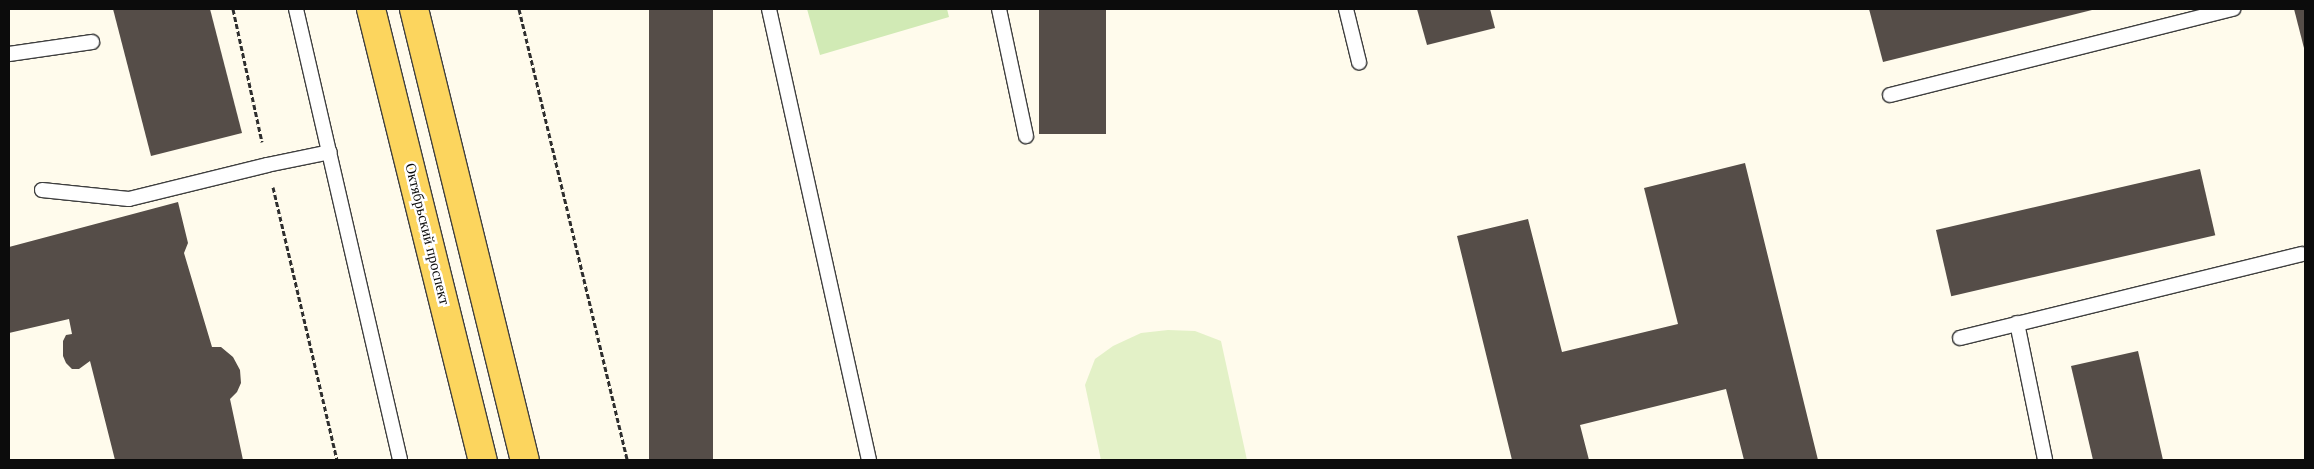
<!DOCTYPE html>
<meta charset="utf-8">
<style>
body{margin:0}
#map{position:relative;width:2314px;height:469px;overflow:hidden;background:#fffbec;font-family:Georgia,serif}
div>[style]{position:absolute}
[style*='--x']{left:calc(var(--x)*1px);top:calc(var(--y)*1px);width:calc(var(--w)*1px);rotate:calc(var(--a)*1deg)}
.green>*{inset:0;background:#d1eab5}
.pitch>*{inset:0;background:#e3f1c7}
.building>*{inset:0;background:#554d48;transform-origin:0 0}
.path>*{height:3px;margin-top:-1.5px;transform-origin:0;background:repeating-linear-gradient(90deg,#2e2e2e 0 5px,transparent 0 7.5px)}
.roads{filter:drop-shadow(1px 0 #3f3f3f) drop-shadow(-1px 0 #3f3f3f) drop-shadow(0 1px #3f3f3f) drop-shadow(0 -1px #3f3f3f)}
.service>*{height:14px;margin:-7px;padding:0 7px;transform-origin:7px;border-radius:7px;background:#fff}
.primary>*{height:28px;margin:-14px;padding:0 14px;transform-origin:14px;border-radius:14px;background:#fcd55e}
span{translate:-50% -50%;white-space:nowrap;text-align:center;line-height:1.15;-webkit-text-stroke:5px #fff;paint-order:stroke}
.street-label{font-size:15px;color:#0c0c0c}
.frame{position:absolute;inset:0;border:10px solid #0c0c0c;pointer-events:none}
</style>
<div id="map">
<div class="green">
<i style="clip-path:polygon(807px 9px,947px 9px,949px 17px,820px 55px)"></i>
</div>
<div class="pitch">
<i style="clip-path:polygon(1168px 330px,1195px 331px,1221px 341px,1247px 460px,1101px 460px,1085px 385px,1095px 359px,1113px 346px,1141px 333px)"></i>
</div>
<div class="building">
<i style="clip-path:polygon(113px 9px,210px 9px,242px 133px,151px 156px)"></i>
<i style="left:649px;top:9px;width:64px;height:463px"></i>
<i style="left:1039px;top:9px;width:67px;height:125px"></i>
<i style="clip-path:polygon(1417px 9px,1490px 9px,1495px 28px,1427px 45px)"></i>
<i style="clip-path:polygon(1869px 9px,2096px 9px,1883px 62px)"></i>
<i style="clip-path:polygon(2294px 9px,2305px 9px,2305px 52px)"></i>
<i style="clip-path:polygon(1745px 163px,1818px 460px,1744px 460px,1726px 389px,1580px 425px,1589px 460px,1512px 460px,1457px 236px,1528px 219px,1562px 352px,1678px 324px,1644px 188px)"></i>
<i style="left:2200px;top:169px;width:68px;height:271px;rotate:77deg"></i>
<i style="clip-path:polygon(178px 202px,188px 243px,184px 253px,212px 347px,221px 347px,233px 357px,240px 370px,241px 383px,237px 392px,230px 399px,243px 460px,115px 460px,90px 361px,79px 369px,72px 369px,66px 363px,63px 356px,63px 341px,66px 335px,72px 334px,69px 319px,9px 333px,9px 247px)"></i>
<i style="clip-path:polygon(2138px 351px,2163px 460px,2093px 460px,2071px 366px)"></i>
</div>
<div class="path">
<i style="--x:233;--y:9;--w:136;--a:77.7"></i>
<i style="--x:519;--y:9;--w:464;--a:76.5"></i>
<i style="--x:273;--y:187;--w:280;--a:76.8"></i>
</div>
<div class="roads">
<div class="service">
<i style="--x:296;--y:9;--w:463;--a:77"></i>
<i style="--x:769;--y:9;--w:462;--a:77.5"></i>
<i style="--x:999;--y:9;--w:130;--a:78"></i>
<i style="--x:1346;--y:9;--w:55;--a:76.2"></i>
<i style="--x:9;--y:54;--w:84;--a:-8.2"></i>
<i style="--x:1890;--y:95;--w:354;--a:-14.1"></i>
<i style="--x:42;--y:190;--w:87;--a:5.9"></i>
<i style="--x:129;--y:199;--w:142;--a:-13.8"></i>
<i style="--x:267;--y:165;--w:64;--a:-11.7"></i>
<i style="--x:2017;--y:323;--w:140;--a:78.4"></i>
<i style="--x:1960;--y:338;--w:352;--a:-13.8"></i>
</div>
<div class="primary">
<i style="--x:371;--y:9;--w:465;--a:76.1"></i>
<i style="--x:414;--y:9;--w:464;--a:76.2"></i>
</div>
</div>
<div class="street-label">
<span style="left:427px;top:234px;rotate:76deg">Октябрьский проспект</span>
</div>
<div class="frame"></div>
</div>
